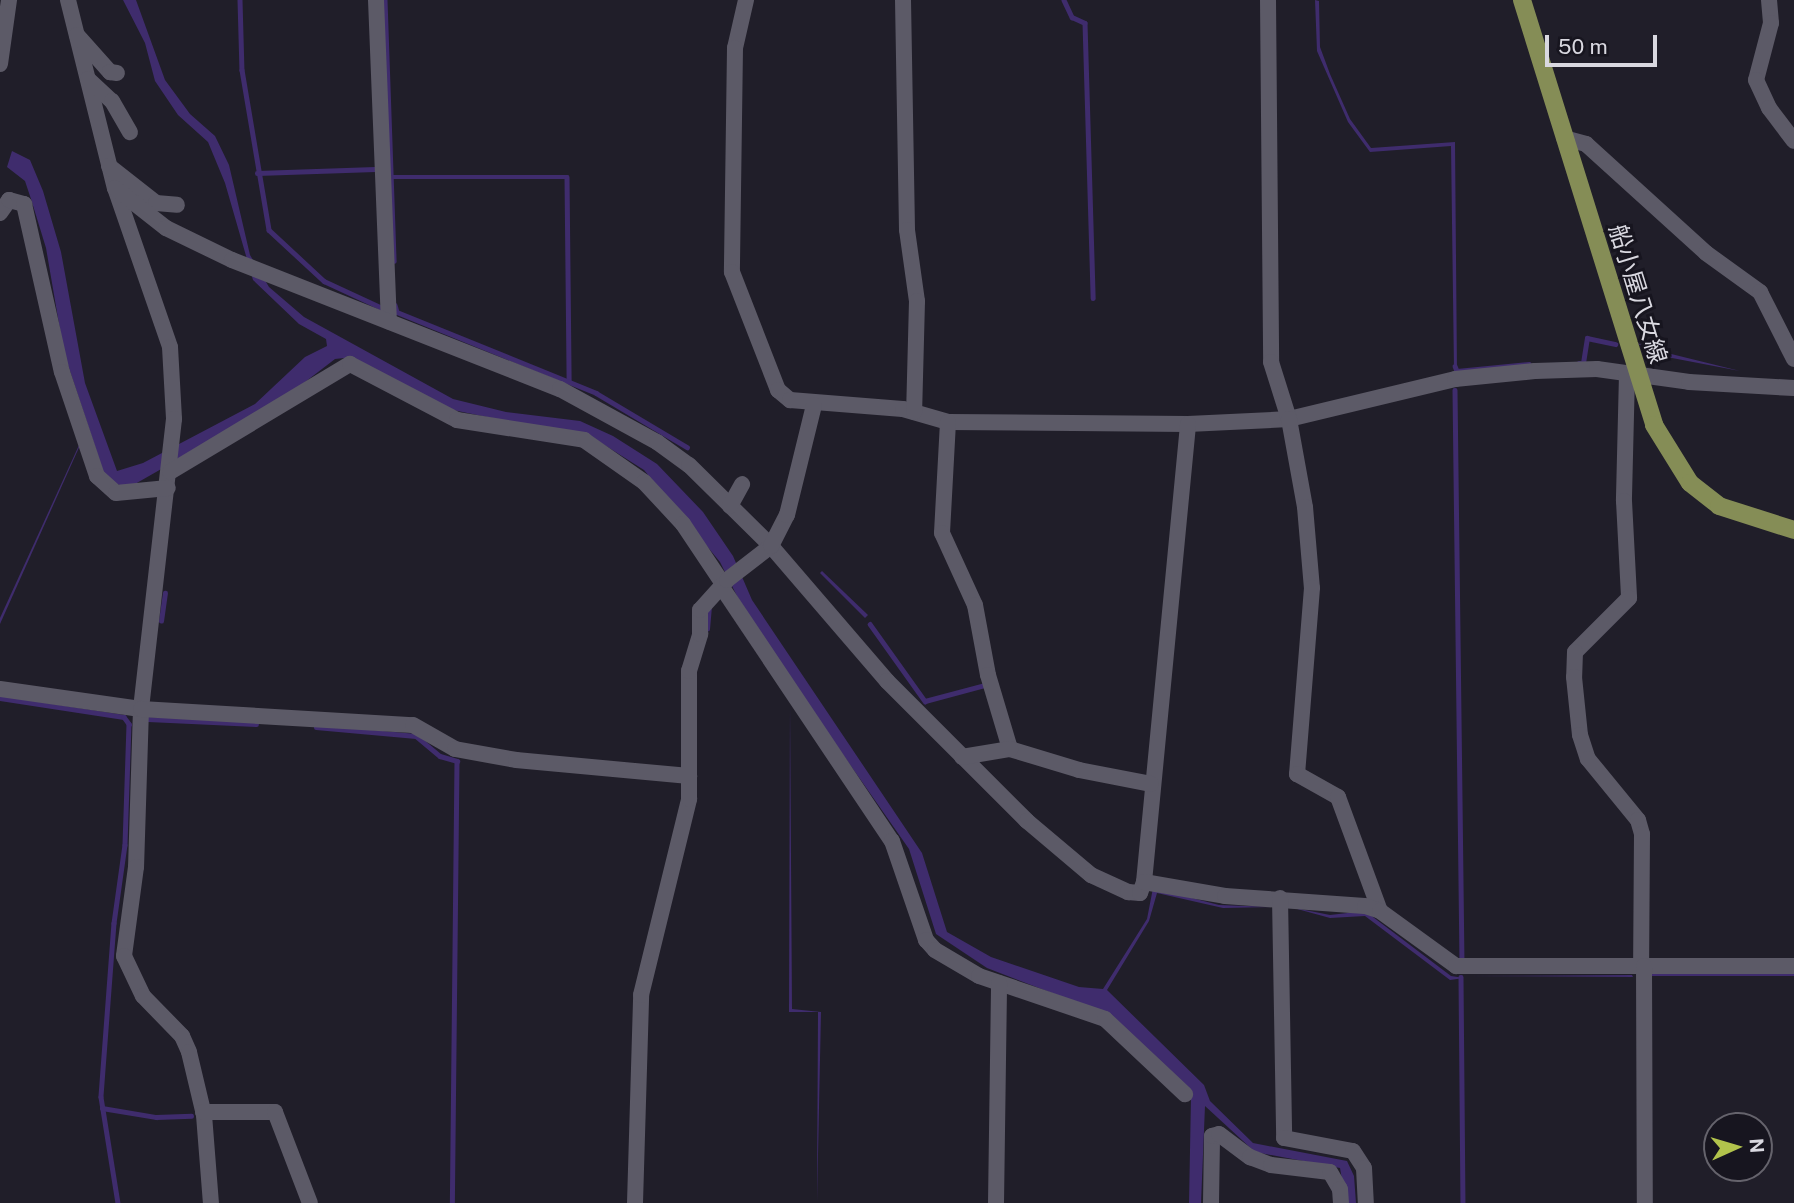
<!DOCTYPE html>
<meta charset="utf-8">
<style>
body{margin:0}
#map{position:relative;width:1794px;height:1203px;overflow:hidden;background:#201e29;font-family:"Public Sans","Noto Sans JP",sans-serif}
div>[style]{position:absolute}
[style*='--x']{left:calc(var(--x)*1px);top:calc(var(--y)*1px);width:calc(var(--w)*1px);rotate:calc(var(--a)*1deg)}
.water>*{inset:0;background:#3f2c6d;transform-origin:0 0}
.stream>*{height:4.5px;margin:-2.25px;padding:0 2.25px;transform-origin:2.25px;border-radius:2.25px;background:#3f2c6d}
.minor>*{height:16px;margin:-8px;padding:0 8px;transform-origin:8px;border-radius:8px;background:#5c5a67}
.major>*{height:18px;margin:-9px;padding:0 9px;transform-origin:9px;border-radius:9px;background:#858d56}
span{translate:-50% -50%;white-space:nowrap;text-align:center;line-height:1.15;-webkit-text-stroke:6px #17151f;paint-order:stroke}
.street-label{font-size:24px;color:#d9d8e0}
.north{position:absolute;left:1703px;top:1112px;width:70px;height:70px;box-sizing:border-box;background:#17151f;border:2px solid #65636c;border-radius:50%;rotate:86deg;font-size:19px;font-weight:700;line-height:28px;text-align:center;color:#d9d8e0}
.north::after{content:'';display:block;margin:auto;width:24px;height:32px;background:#b2c34c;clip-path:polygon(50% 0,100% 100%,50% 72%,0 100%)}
.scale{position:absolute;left:1545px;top:35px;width:112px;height:32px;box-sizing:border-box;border:4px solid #d9d8e0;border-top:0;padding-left:9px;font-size:21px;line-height:24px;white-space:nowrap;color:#d9d8e0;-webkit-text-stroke:5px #17151f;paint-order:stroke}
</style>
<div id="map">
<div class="water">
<i style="clip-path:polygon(123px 0,136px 0,165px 80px,190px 114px,215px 136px,229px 165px,250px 255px,269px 287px,304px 317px,453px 399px,506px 412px,580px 421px,613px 436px,657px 464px,703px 512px,733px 556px,752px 600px,922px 853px,947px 932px,991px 957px,1079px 987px,1103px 989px,1147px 919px,1153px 888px,1219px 905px,1272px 907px,1223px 908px,1157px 893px,1149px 921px,1107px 990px,1204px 1085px,1210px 1101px,1253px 1143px,1347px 1161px,1354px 1176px,1356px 1203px,1346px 1203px,1340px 1168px,1255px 1152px,1205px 1106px,1201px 1203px,1189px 1203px,1191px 1097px,1112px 1016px,987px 968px,936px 934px,909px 849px,802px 696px,739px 600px,720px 562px,644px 470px,595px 439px,448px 409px,344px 358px,335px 359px,279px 402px,128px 488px,106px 480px,64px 353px,46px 248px,31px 199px,25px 181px,7px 167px,12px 151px,30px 160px,43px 191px,61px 252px,85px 383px,117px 471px,143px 463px,255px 404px,305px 357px,327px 346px,326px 339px,299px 324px,253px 280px,225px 183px,208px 142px,178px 115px,155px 81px,145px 43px)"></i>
<i style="clip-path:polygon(1315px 0,1319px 1px,1320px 47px,1330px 74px,1350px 119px,1371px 148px,1455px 142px,1457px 371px,1454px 371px,1451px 146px,1370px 152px,1348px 122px,1317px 51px)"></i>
<i style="clip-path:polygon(1637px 343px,1651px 349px,1740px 371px,1672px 358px,1648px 351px)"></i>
<i style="clip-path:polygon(80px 443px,81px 443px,0 624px,0 618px)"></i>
<i style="clip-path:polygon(822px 571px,868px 615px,865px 618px,820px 573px)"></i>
<i style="clip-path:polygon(790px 704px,792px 1009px,821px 1012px,817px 1203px,818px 1012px,789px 1012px)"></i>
<i style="clip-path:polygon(1290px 907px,1330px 915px,1365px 911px,1451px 976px,1464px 978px,1450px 980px,1365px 916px,1330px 918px)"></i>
<i style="left:1794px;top:973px;width:3px;height:144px;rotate:90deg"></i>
<i style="clip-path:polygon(1632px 975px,1633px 977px,1468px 976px)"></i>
</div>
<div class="stream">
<i style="--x:240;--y:0;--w:70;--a:88.4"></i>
<i style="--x:242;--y:70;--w:162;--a:80.4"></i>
<i style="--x:269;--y:230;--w:75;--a:42.8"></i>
<i style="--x:324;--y:281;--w:62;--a:24.9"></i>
<i style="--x:385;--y:0;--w:261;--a:88"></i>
<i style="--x:1064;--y:0;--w:19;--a:65"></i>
<i style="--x:1072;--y:17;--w:14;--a:25"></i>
<i style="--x:1085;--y:23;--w:275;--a:88.3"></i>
<i style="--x:257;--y:173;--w:118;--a:-1.9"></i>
<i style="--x:392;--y:177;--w:175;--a:0"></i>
<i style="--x:567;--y:177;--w:204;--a:89.4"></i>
<i style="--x:395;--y:305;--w:7;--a:74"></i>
<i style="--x:397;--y:312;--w:215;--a:22.1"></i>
<i style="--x:596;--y:393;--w:106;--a:30.7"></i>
<i style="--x:1579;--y:363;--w:4;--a:0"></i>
<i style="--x:1583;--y:363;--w:25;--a:-81"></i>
<i style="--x:1587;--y:338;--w:29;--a:12"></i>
<i style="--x:1455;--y:366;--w:5;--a:68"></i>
<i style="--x:1457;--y:371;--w:72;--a:-5.6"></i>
<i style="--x:1455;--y:390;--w:569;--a:89.3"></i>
<i style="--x:161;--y:621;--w:28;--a:-82"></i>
<i style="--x:870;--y:624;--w:95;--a:54.5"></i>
<i style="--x:925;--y:701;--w:62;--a:-14.9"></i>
<i style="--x:707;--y:629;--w:21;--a:-85"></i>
<i style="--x:0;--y:698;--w:125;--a:8.7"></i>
<i style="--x:124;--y:717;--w:9;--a:54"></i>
<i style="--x:129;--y:724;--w:121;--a:91.9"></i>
<i style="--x:125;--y:845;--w:79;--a:98"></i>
<i style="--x:114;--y:923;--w:174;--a:94.3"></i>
<i style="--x:101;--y:1097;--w:107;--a:80.9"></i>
<i style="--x:148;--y:719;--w:108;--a:2.7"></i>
<i style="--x:316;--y:727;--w:100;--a:5.1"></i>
<i style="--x:416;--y:736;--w:31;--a:40"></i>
<i style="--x:440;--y:756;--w:18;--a:16"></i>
<i style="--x:457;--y:761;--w:442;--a:90.6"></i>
<i style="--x:1461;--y:977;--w:226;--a:89.5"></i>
<i style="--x:102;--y:1108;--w:55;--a:9.5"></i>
<i style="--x:156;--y:1117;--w:35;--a:-2"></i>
</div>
<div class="minor">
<i style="--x:68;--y:0;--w:194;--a:76"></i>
<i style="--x:115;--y:188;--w:168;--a:70.9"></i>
<i style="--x:170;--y:347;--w:72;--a:86.8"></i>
<i style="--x:174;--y:419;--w:292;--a:96.5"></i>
<i style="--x:141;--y:709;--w:158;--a:91.8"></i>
<i style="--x:136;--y:867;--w:90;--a:97.7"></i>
<i style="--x:124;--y:956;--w:44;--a:64.6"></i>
<i style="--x:143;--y:996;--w:56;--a:45.7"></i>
<i style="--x:182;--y:1036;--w:17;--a:66"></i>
<i style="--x:189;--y:1052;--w:65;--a:76.6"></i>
<i style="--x:204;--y:1115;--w:88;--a:85.5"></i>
<i style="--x:376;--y:0;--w:322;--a:87.7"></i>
<i style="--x:746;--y:0;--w:49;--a:102.9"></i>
<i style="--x:735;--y:48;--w:224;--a:90.8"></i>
<i style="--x:732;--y:272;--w:127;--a:68.7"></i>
<i style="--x:778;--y:390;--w:16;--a:40"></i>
<i style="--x:790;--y:400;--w:113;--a:4.6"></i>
<i style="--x:903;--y:409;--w:47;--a:16.1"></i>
<i style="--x:948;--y:422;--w:240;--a:0.5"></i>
<i style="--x:1188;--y:424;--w:101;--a:-2.8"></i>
<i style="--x:1289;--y:419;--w:171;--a:-13.5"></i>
<i style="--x:1455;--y:379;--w:80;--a:-5.7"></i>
<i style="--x:1535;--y:371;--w:62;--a:-1.8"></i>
<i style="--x:1597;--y:369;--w:93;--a:8"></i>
<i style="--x:1689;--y:382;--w:105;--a:3.3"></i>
<i style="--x:903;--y:0;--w:230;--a:89"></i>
<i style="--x:907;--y:230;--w:72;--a:82"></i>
<i style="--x:917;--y:301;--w:111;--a:91.5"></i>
<i style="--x:1268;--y:0;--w:362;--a:89.5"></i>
<i style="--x:1271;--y:362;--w:60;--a:72.5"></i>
<i style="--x:1289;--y:419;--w:89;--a:79.7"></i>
<i style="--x:1305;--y:507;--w:81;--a:85.1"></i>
<i style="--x:1312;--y:588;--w:187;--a:94.6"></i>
<i style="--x:1297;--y:774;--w:47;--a:29.3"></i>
<i style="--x:1338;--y:797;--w:121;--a:69.8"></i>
<i style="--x:1769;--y:0;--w:23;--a:85"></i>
<i style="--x:1771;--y:23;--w:59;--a:104.7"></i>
<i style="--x:1756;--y:80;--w:31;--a:65"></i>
<i style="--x:1769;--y:108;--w:41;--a:52.9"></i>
<i style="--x:77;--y:35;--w:50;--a:48.3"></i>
<i style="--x:110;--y:72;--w:7;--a:8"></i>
<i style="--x:0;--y:64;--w:65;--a:-82"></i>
<i style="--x:88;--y:79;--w:33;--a:43"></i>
<i style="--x:112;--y:101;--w:36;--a:60"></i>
<i style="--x:1564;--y:138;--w:23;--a:15"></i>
<i style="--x:1586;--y:144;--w:162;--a:42.2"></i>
<i style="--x:1706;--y:253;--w:67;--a:35.8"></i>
<i style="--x:1760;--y:292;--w:75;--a:63.1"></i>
<i style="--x:109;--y:166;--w:60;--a:38.2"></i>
<i style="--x:156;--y:203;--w:21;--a:5"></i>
<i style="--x:115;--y:188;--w:65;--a:38.1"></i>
<i style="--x:166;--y:228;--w:73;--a:25.9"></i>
<i style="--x:232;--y:260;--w:352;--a:21.5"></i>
<i style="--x:560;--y:389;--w:111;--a:28.7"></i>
<i style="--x:657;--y:442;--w:39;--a:36"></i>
<i style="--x:689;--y:465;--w:115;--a:44.6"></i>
<i style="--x:771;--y:546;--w:178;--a:49.3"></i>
<i style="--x:887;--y:681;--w:198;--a:45"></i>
<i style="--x:1027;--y:821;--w:84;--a:40.2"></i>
<i style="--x:1091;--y:875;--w:41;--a:24.7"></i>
<i style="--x:1128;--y:892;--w:12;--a:5"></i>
<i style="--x:1140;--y:893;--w:12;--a:-70"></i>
<i style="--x:1144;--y:882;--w:460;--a:-84.5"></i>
<i style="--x:0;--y:213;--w:16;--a:-55"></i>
<i style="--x:9;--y:200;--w:16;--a:15"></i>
<i style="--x:24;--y:204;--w:172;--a:77.3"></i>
<i style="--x:62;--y:372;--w:110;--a:71.4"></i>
<i style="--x:97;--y:476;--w:25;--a:42"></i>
<i style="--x:116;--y:493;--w:52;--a:-5.5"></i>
<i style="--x:1627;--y:374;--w:127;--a:91.4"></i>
<i style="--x:1624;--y:501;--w:97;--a:87"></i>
<i style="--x:1629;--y:598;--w:76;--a:135"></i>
<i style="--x:1575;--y:652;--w:25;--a:92"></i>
<i style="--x:1574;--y:677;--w:58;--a:84.1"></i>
<i style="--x:1580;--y:735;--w:25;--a:72"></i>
<i style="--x:1588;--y:759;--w:79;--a:50.7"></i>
<i style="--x:1638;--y:820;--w:15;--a:74"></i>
<i style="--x:1642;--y:834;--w:132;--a:90.4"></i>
<i style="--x:948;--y:422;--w:111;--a:93.1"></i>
<i style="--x:942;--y:533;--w:79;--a:65.4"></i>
<i style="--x:975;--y:605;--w:71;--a:79.5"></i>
<i style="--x:988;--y:675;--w:77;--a:73.4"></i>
<i style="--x:1010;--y:749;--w:72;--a:16.9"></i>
<i style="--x:1079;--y:770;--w:73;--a:11"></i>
<i style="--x:170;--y:472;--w:210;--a:-31"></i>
<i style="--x:350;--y:364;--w:121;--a:27.6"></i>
<i style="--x:457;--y:420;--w:129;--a:8.9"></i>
<i style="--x:584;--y:440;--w:73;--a:35"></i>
<i style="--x:644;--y:482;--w:57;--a:47.1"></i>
<i style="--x:683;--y:524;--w:72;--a:56.3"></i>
<i style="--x:730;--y:506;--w:25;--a:-61"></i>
<i style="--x:721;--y:586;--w:307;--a:56.2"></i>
<i style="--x:892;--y:841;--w:105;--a:71"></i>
<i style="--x:926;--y:940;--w:13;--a:48"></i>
<i style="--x:935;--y:950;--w:51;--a:30.6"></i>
<i style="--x:979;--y:976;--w:133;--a:18.8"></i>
<i style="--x:1105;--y:1019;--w:110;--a:43.2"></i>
<i style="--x:0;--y:689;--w:142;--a:8.1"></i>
<i style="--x:141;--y:709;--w:272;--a:3.4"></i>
<i style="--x:413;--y:725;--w:48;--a:29.7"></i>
<i style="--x:455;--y:749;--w:62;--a:10.2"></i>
<i style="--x:516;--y:760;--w:174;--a:5.3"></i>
<i style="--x:962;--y:757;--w:49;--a:-9.5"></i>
<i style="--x:1144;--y:882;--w:82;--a:9.8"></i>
<i style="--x:1225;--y:896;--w:140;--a:4.1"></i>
<i style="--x:1365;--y:906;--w:16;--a:18"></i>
<i style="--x:1380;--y:911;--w:94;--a:35.9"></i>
<i style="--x:1456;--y:966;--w:338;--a:0"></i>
<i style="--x:1280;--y:898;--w:240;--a:89"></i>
<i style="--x:1284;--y:1138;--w:70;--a:10.7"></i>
<i style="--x:1353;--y:1151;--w:20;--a:57"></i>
<i style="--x:1364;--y:1168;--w:35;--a:87"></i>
<i style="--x:1644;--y:966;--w:237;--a:89.8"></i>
<i style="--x:203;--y:1112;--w:72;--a:0"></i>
<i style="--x:275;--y:1112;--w:97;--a:69"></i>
<i style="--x:635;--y:1203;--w:208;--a:-88.3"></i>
<i style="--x:641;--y:995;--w:202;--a:-76.2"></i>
<i style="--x:689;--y:799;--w:128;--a:-90"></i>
<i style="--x:689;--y:671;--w:39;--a:-73"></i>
<i style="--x:700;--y:634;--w:24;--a:-90"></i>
<i style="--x:700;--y:610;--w:40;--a:-48"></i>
<i style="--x:727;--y:580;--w:56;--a:-37.7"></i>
<i style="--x:771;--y:546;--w:35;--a:-63"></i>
<i style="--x:787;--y:515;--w:113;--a:-76.2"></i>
<i style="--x:996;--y:1203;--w:220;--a:-89.2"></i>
<i style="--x:1211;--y:1203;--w:67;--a:-89.1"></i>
<i style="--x:1212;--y:1136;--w:7;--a:-16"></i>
<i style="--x:1219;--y:1134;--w:39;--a:37"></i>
<i style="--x:1250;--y:1157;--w:22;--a:21"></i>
<i style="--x:1271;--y:1165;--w:59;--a:6.8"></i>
<i style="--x:1330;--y:1172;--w:20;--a:60"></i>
<i style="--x:1340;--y:1189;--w:14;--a:86"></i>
</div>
<div class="major">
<i style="--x:1522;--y:0;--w:445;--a:72.7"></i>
<i style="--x:1654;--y:425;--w:68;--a:58.2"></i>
<i style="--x:1690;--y:483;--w:37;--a:38"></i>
<i style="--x:1719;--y:506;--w:79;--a:17.7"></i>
</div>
<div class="street-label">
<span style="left:1638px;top:294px;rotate:73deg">船小屋八女線</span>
</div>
<div class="north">N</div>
<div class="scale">50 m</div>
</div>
